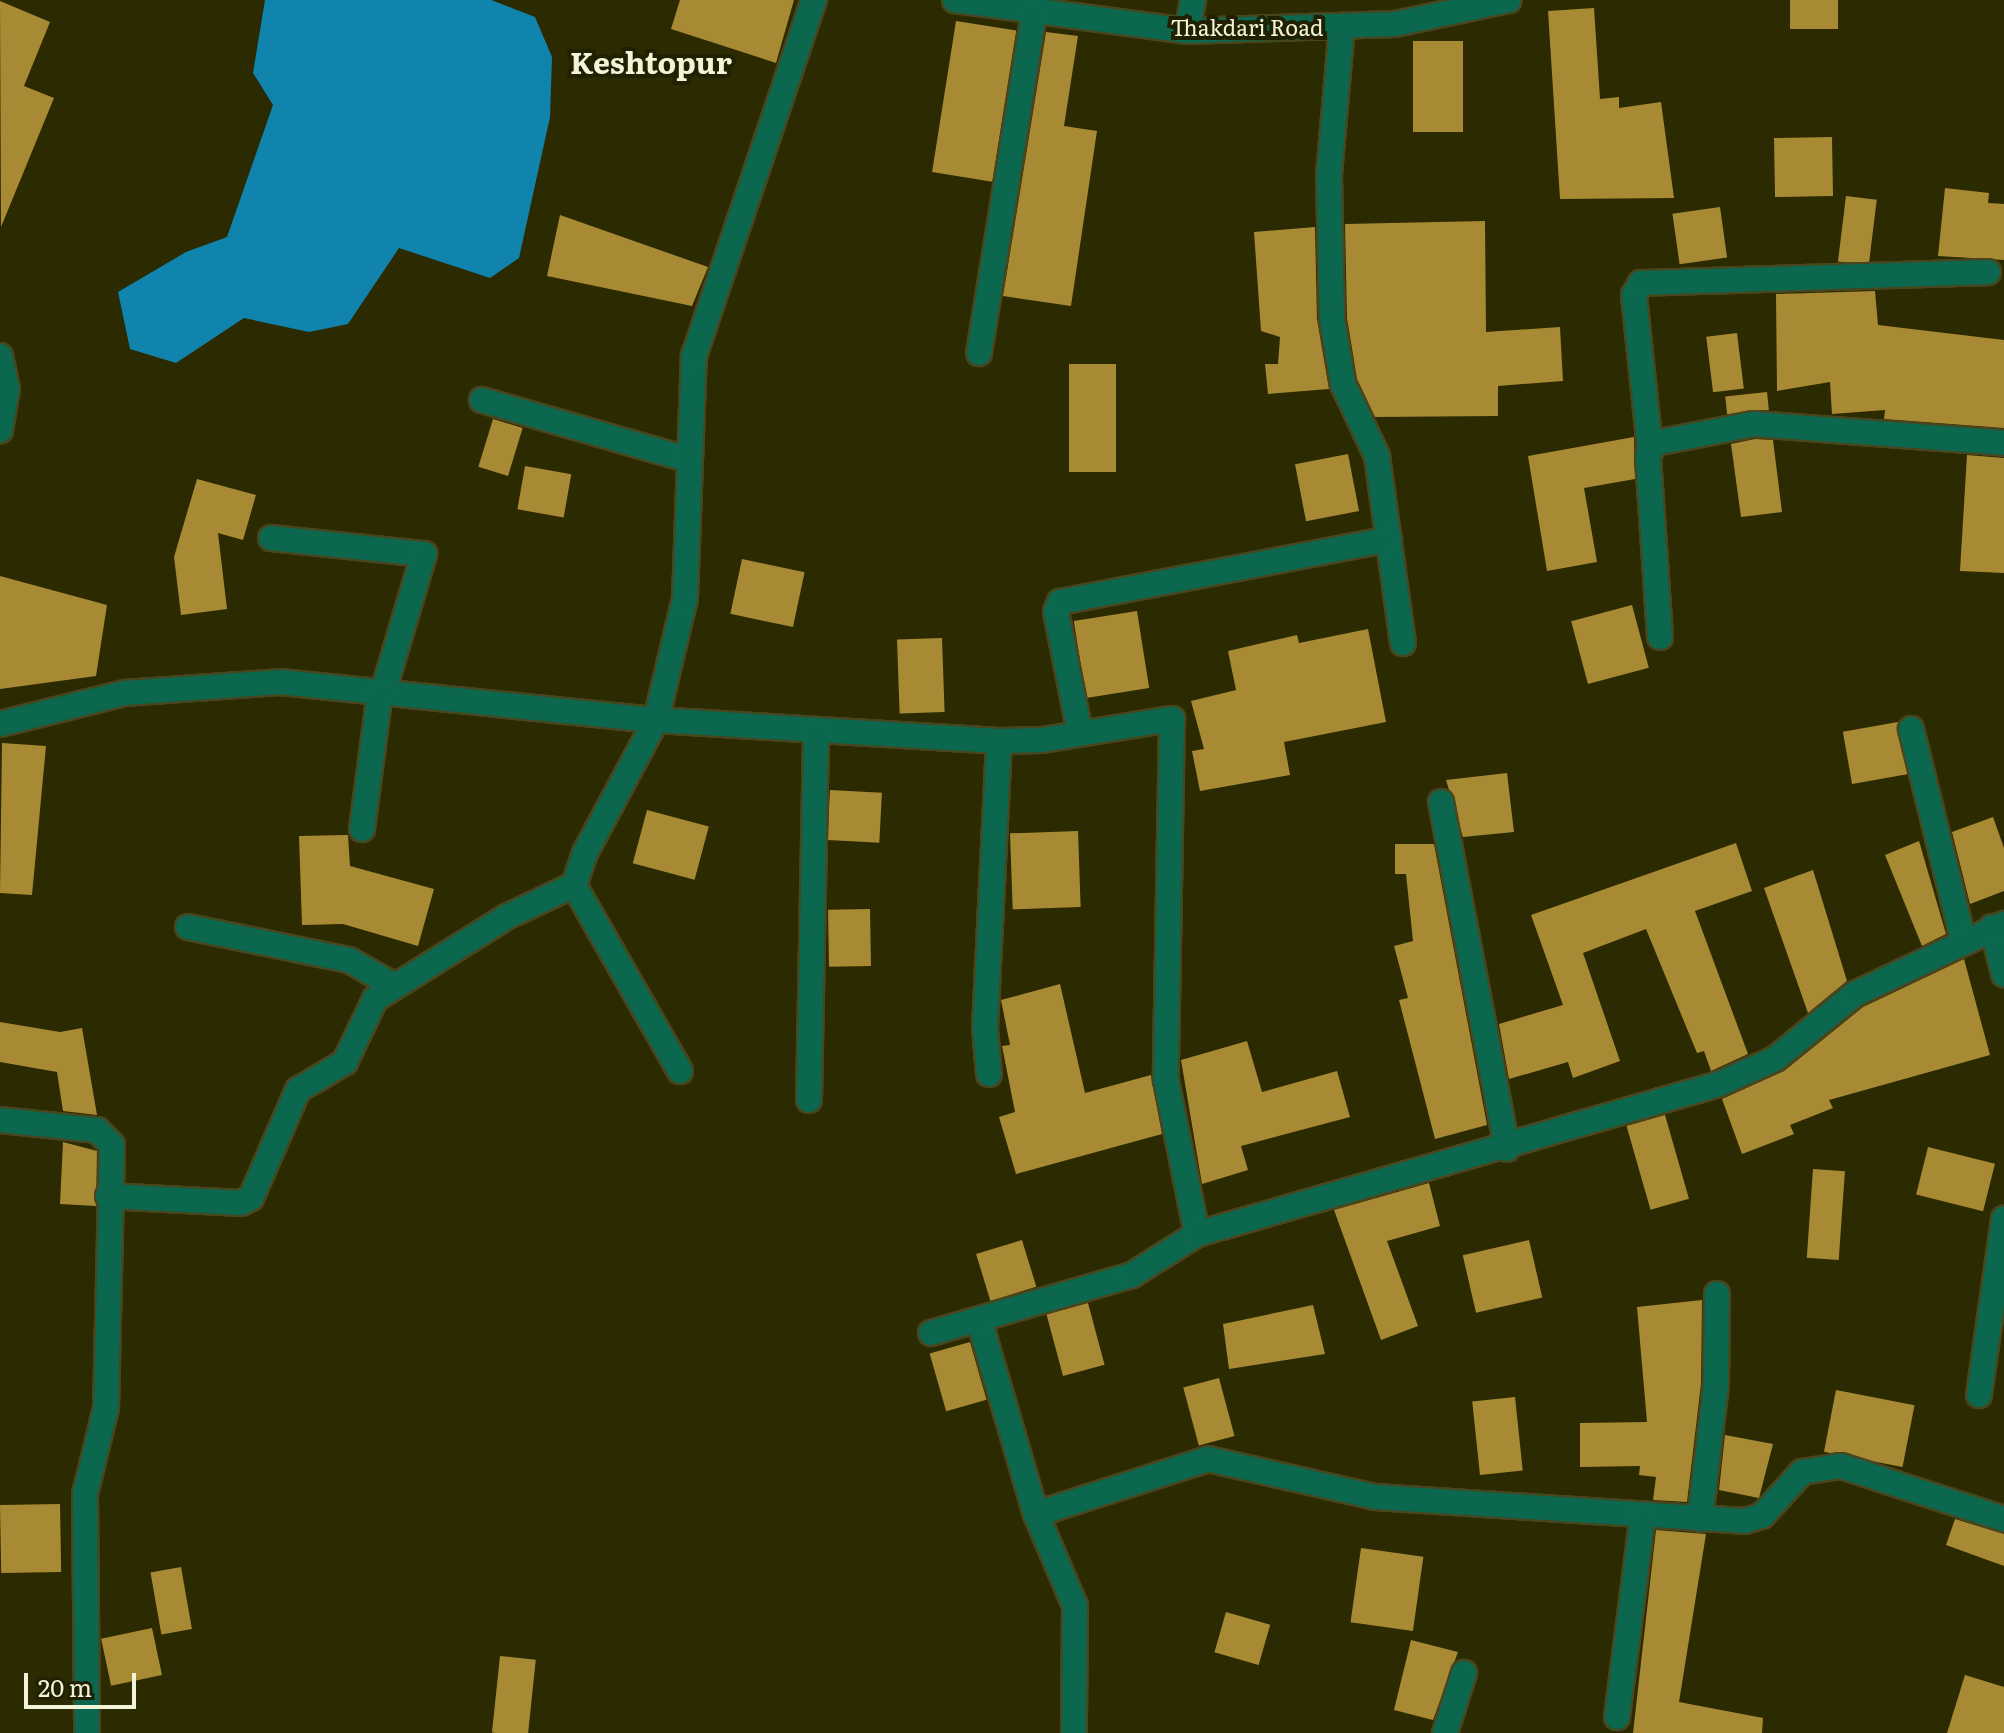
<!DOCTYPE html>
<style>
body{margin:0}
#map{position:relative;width:2004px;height:1733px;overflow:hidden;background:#2b2a00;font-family:Literata,serif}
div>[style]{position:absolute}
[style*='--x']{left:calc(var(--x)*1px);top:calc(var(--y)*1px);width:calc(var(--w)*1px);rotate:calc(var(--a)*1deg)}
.water>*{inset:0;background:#1084ac}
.building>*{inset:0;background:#a98a34;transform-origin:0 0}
.roads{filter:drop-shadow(2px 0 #47461f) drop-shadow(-2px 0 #47461f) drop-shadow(0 2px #47461f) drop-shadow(0 -2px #47461f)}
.minor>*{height:24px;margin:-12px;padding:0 12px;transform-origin:12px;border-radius:12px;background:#0b684f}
span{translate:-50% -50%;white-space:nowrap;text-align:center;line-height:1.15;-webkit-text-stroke:8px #212001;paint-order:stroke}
.street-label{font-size:22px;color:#f2f3db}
.district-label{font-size:30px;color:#f2f3db;font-weight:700}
.scale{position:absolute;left:24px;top:1673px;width:112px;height:36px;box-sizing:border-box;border:4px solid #f2f3db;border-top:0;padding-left:10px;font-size:24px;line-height:28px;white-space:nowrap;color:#f2f3db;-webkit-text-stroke:6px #212001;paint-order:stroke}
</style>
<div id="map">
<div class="water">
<i style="clip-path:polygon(265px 0,491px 0,535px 17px,552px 57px,550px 117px,519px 258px,490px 278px,399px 248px,348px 324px,309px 332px,244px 318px,176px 363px,130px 349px,118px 292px,186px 252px,227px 237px,273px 105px,253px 73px)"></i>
</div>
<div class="building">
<i style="clip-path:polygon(680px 0,794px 0,776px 63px,671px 29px)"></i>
<i style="left:1790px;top:0;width:48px;height:29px"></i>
<i style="clip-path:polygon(0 1px,50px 22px,24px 86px,54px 98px,1px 227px)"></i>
<i style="clip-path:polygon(1594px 8px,1600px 99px,1619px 97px,1619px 108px,1661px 102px,1674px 198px,1560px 199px,1548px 11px)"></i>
<i style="left:956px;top:21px;width:61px;height:153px;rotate:9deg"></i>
<i style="clip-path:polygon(1046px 32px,1078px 36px,1064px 126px,1097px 131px,1071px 306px,1003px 296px)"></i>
<i style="left:1413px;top:41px;width:50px;height:91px"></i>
<i style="left:1832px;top:137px;width:59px;height:58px;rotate:89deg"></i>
<i style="clip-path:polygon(1945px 188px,1989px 193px,1988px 203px,2004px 204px,2004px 260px,1938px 256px)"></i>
<i style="left:1846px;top:196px;width:31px;height:66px;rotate:7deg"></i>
<i style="left:1720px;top:207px;width:51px;height:48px;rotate:82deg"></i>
<i style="clip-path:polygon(560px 215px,708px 267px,692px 306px,547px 276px)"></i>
<i style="clip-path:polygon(1485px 221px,1486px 332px,1560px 327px,1563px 381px,1498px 386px,1498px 416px,1375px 417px,1357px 379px,1347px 318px,1345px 224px)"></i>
<i style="clip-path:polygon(1315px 227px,1317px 319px,1329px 389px,1268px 394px,1265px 364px,1278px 364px,1280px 337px,1261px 331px,1254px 232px)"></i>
<i style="clip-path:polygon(1875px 291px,1878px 325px,2004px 340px,2004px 428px,1884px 419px,1885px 410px,1832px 414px,1830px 382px,1777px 391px,1776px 294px)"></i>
<i style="left:1737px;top:333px;width:56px;height:31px;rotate:83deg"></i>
<i style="left:1069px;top:364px;width:47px;height:108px"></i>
<i style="left:1767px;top:392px;width:18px;height:42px;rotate:84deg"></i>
<i style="left:493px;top:419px;width:31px;height:50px;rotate:17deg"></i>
<i style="clip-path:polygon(1634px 437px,1635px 479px,1584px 488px,1597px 562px,1547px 571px,1528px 456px)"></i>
<i style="clip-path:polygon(1755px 439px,1773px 440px,1782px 512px,1741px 517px,1731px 444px)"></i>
<i style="left:1348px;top:454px;width:58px;height:54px;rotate:79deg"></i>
<i style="clip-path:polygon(1967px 455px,2004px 458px,2004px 573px,1960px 571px)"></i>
<i style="left:525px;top:466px;width:47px;height:44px;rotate:10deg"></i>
<i style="clip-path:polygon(197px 479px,256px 495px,243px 540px,218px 533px,227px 609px,181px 615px,174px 557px)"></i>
<i style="left:742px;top:559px;width:64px;height:56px;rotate:12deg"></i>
<i style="clip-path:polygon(0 576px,107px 605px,96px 676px,0 689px)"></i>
<i style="left:1632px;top:605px;width:65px;height:63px;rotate:75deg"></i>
<i style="left:1137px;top:611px;width:78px;height:64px;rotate:81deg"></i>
<i style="clip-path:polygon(1368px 629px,1386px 722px,1284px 742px,1290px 775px,1200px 791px,1192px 751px,1204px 749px,1191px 701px,1236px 690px,1228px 651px,1297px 635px,1299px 643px)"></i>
<i style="left:942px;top:638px;width:74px;height:45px;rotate:88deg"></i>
<i style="left:1898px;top:722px;width:53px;height:56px;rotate:80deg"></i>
<i style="clip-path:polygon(2px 743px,46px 746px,32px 895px,0 893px)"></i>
<i style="clip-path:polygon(1507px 773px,1514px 832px,1463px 837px,1446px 780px)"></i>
<i style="left:830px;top:790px;width:52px;height:50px;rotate:3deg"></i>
<i style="left:647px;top:810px;width:64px;height:55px;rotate:15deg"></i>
<i style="clip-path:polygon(1993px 817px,2004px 848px,2004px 891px,1970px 904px,1952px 832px)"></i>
<i style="left:1078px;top:831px;width:76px;height:68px;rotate:88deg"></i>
<i style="clip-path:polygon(299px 836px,348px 835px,350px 866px,434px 889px,418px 946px,343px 924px,302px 925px)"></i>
<i style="clip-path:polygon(1919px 841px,1946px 934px,1922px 946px,1885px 855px)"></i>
<i style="clip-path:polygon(1736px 843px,1752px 891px,1695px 911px,1748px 1054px,1711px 1071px,1704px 1051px,1697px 1053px,1646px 929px,1583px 953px,1620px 1061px,1573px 1078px,1568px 1062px,1509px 1079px,1499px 1024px,1563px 1005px,1531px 915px)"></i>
<i style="clip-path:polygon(1395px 844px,1434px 844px,1487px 1125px,1435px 1139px,1399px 1000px,1408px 998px,1394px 946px,1413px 941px,1406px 874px,1395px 874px)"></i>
<i style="clip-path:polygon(1813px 870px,1847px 981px,1808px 1013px,1764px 888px)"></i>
<i style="left:870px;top:909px;width:57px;height:42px;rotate:89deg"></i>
<i style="clip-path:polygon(1964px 959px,1990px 1055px,1829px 1100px,1833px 1108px,1790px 1125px,1794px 1134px,1742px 1154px,1722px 1099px,1784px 1071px,1863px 1007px)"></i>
<i style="clip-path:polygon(1060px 984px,1085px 1093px,1151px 1075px,1162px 1134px,1016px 1174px,999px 1117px,1015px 1112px,1002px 1046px,1010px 1045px,1001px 1000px)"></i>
<i style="clip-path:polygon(0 1022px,60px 1032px,82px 1028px,97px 1115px,63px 1111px,57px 1072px,0 1062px)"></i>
<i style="clip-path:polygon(1247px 1041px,1262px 1092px,1337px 1071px,1350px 1117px,1241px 1146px,1248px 1170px,1202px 1184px,1181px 1060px)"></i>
<i style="left:1665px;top:1115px;width:87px;height:40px;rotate:74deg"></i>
<i style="clip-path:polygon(63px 1142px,97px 1151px,96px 1206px,60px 1204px)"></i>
<i style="left:1928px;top:1147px;width:69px;height:49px;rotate:14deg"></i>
<i style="left:1813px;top:1169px;width:32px;height:89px;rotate:4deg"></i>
<i style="clip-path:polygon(1429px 1183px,1440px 1226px,1387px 1241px,1418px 1326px,1381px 1340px,1334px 1210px)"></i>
<i style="left:1022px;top:1240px;width:49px;height:48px;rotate:73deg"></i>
<i style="left:1529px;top:1240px;width:59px;height:68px;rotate:77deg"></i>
<i style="clip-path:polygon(1702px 1300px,1701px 1384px,1687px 1502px,1653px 1500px,1656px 1477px,1639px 1475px,1640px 1466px,1580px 1467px,1580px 1423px,1647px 1422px,1637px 1307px)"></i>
<i style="left:1088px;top:1303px;width:64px;height:43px;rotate:75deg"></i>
<i style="clip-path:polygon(1313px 1305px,1325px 1354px,1229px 1369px,1223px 1324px)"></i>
<i style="left:970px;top:1342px;width:60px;height:42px;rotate:74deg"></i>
<i style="left:1219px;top:1378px;width:60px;height:37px;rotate:75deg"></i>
<i style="left:1836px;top:1390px;width:80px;height:63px;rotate:11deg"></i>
<i style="left:1515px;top:1397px;width:74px;height:43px;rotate:84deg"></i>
<i style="clip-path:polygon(1725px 1435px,1773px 1444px,1759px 1498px,1719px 1490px)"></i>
<i style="left:60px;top:1504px;width:68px;height:60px;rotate:89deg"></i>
<i style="clip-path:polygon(1955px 1519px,2004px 1534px,2004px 1566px,1946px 1545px)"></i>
<i style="clip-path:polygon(1656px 1530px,1706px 1534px,1679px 1702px,1763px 1718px,1762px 1733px,1633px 1733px)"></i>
<i style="left:1361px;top:1548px;width:63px;height:75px;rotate:8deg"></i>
<i style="left:181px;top:1567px;width:63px;height:31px;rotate:80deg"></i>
<i style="left:1226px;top:1612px;width:46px;height:42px;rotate:16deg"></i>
<i style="left:152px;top:1628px;width:48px;height:52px;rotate:78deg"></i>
<i style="clip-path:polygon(1411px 1640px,1458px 1652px,1433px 1720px,1394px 1710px)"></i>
<i style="left:500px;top:1656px;width:36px;height:77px;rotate:6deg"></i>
<i style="clip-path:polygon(1965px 1675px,2004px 1687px,2004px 1733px,1947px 1733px)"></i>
</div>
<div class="roads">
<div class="minor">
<i style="--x:955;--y:0;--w:234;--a:7.6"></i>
<i style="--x:1187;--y:31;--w:208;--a:-1.9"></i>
<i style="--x:1395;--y:24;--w:116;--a:-11.9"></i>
<i style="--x:1342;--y:26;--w:151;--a:95"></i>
<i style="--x:1329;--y:176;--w:143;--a:88.8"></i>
<i style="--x:1332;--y:319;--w:66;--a:80.4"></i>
<i style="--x:1343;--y:384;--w:80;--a:64.7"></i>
<i style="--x:1377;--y:456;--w:189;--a:82.1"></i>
<i style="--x:1187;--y:31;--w:32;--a:-79"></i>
<i style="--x:979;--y:353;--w:343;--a:-80.8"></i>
<i style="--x:0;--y:356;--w:34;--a:78"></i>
<i style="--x:7;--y:389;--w:42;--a:99.7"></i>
<i style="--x:482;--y:400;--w:216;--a:16.1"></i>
<i style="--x:1650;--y:448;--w:154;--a:-96"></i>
<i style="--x:1634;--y:295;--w:14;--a:-60"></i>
<i style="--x:1641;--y:283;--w:347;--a:-1.8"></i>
<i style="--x:271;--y:538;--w:154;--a:6"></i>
<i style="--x:424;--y:554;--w:144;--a:106.5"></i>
<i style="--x:1660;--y:637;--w:182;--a:-93.8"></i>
<i style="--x:1648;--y:455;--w:14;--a:-60"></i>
<i style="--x:1655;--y:443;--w:101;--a:-10.9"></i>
<i style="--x:1754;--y:424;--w:251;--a:4.3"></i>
<i style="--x:0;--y:724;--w:128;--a:-14"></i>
<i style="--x:124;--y:693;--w:156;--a:-4"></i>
<i style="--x:280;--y:682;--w:378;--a:5.8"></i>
<i style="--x:656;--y:720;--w:344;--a:3.5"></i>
<i style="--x:999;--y:741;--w:43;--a:-1.3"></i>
<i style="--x:1042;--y:740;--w:132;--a:-9.2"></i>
<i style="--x:1172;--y:719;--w:361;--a:91"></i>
<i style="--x:1166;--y:1080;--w:157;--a:78.6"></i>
<i style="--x:1911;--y:729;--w:216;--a:76.1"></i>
<i style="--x:1080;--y:733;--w:123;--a:-101.2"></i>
<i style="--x:1056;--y:612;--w:11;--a:-68"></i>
<i style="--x:1060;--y:602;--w:335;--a:-10.8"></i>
<i style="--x:1441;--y:802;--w:353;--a:79.2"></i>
<i style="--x:362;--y:829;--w:138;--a:-82.5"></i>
<i style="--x:188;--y:927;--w:164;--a:11.6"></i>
<i style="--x:349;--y:960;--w:48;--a:29.7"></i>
<i style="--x:1992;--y:927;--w:49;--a:75.7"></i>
<i style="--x:680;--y:1071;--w:214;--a:-119.7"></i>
<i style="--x:574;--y:885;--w:34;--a:-71"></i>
<i style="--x:585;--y:853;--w:151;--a:-61.9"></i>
<i style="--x:656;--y:720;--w:125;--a:-76.6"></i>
<i style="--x:685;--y:598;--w:242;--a:-87.9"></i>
<i style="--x:694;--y:356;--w:376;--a:-71.4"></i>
<i style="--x:989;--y:1074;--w:46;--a:-95"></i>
<i style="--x:985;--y:1028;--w:287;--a:-87.2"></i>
<i style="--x:809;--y:1100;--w:370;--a:-88.9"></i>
<i style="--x:0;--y:1120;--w:98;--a:5.9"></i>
<i style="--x:97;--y:1130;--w:21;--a:45"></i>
<i style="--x:112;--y:1145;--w:263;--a:91.3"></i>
<i style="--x:106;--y:1408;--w:89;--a:103.7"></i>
<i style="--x:85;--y:1494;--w:239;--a:89.5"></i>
<i style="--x:108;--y:1196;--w:133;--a:3"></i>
<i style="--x:241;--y:1203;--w:11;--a:-27"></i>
<i style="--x:251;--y:1198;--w:118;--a:-66.5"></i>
<i style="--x:298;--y:1090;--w:55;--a:-30.8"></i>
<i style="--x:345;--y:1062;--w:70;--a:-64.5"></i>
<i style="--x:375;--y:999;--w:155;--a:-32"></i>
<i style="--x:506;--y:917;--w:75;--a:-25.2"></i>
<i style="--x:980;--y:1323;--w:199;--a:73.7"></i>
<i style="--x:1036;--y:1514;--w:100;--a:67"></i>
<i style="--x:1075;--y:1606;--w:127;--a:90.5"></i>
<i style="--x:931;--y:1333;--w:209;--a:-16.1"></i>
<i style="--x:1132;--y:1275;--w:77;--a:-32.2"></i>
<i style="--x:1197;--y:1234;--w:543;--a:-16.03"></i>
<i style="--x:1719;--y:1084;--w:61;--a:-24.1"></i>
<i style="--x:1775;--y:1059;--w:103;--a:-39.1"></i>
<i style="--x:1855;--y:994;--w:165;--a:-25.2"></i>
<i style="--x:1979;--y:1395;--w:178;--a:-81.9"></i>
<i style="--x:1036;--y:1514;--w:181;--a:-17.7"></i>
<i style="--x:1208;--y:1459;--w:171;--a:12.8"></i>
<i style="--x:1375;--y:1497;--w:370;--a:3.7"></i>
<i style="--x:1744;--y:1521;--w:19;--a:-16"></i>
<i style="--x:1762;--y:1516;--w:59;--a:-47.7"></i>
<i style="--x:1802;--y:1472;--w:39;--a:-9"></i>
<i style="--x:1841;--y:1466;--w:171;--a:18"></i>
<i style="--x:1700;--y:1519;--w:135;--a:-83.2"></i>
<i style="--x:1716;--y:1385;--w:91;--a:-89.4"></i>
<i style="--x:1617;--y:1717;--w:204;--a:-82.7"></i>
<i style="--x:1445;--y:1733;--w:63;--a:-72.4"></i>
</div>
</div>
<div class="street-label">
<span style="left:1247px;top:27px">Thakdari Road</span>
</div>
<div class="district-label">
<span style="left:651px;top:61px">Keshtopur</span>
</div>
<div class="scale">20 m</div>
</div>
